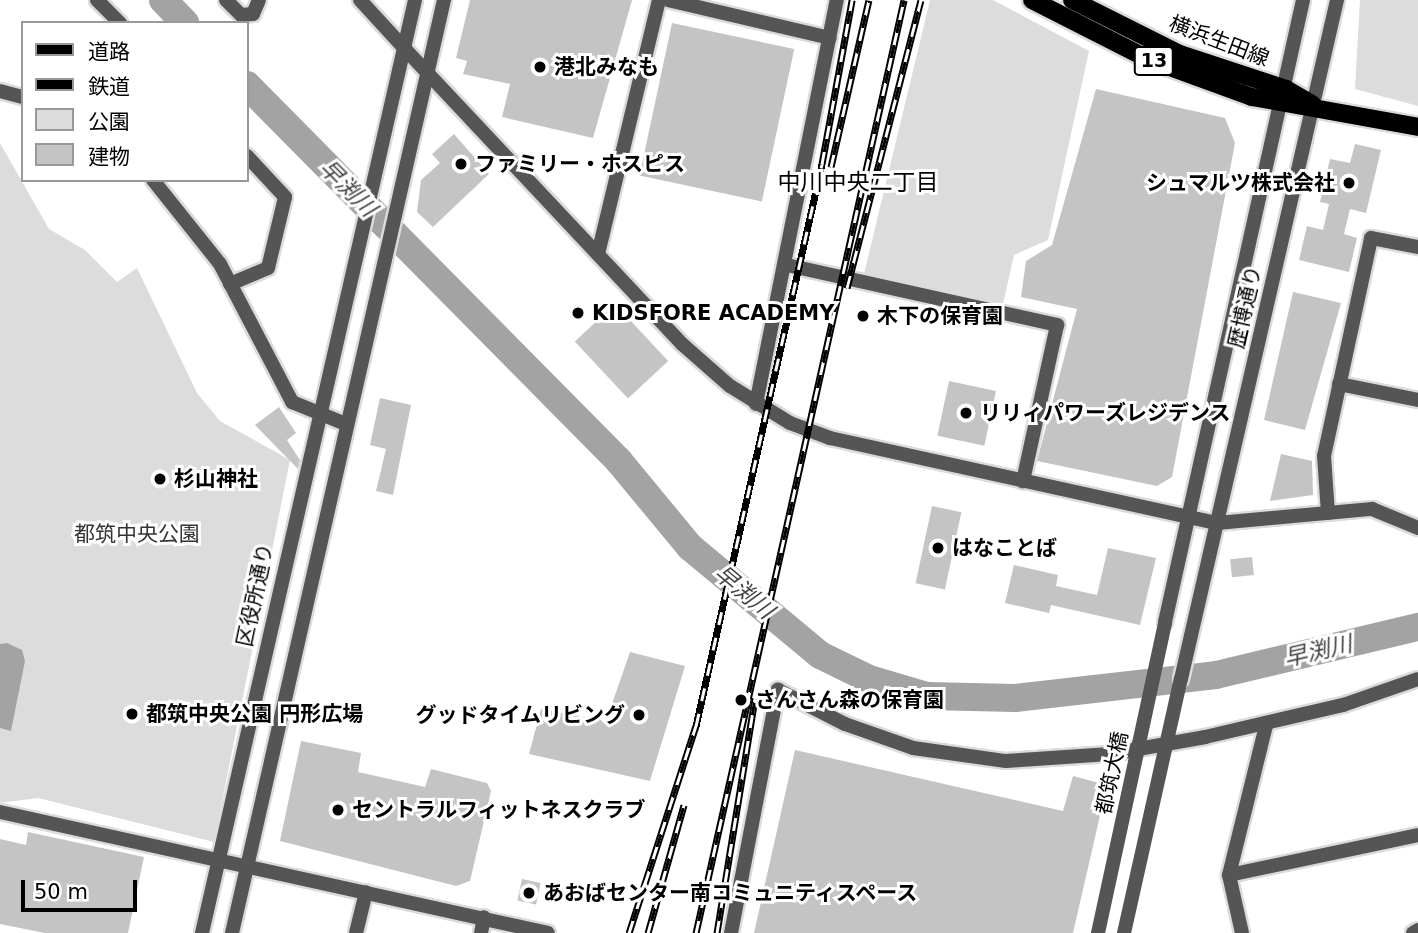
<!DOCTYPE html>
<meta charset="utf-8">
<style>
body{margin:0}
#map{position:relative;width:1418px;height:933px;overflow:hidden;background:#fff;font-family:"DejaVu Sans","Noto Sans JP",sans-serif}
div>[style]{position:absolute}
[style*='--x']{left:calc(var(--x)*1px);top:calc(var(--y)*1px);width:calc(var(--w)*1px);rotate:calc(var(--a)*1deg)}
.green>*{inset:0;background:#dcdcdc}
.water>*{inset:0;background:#a3a3a3}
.river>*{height:28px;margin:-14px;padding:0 14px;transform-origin:14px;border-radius:14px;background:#a3a3a3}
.building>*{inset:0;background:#c4c4c4;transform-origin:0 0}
.roads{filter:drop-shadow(2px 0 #dbdbdb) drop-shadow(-2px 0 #dbdbdb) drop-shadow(0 2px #dbdbdb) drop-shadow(0 -2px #dbdbdb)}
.minor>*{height:14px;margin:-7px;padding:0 7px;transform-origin:7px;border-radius:7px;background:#555}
.tertiary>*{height:14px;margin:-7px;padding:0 7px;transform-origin:7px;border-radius:7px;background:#555}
.primary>*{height:18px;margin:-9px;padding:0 9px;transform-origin:9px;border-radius:9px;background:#000}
.rail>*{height:7px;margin-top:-3.5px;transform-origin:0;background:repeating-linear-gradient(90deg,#fff 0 13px,#000 0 26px);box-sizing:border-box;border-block:2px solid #000}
.tertiary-bridge>*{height:14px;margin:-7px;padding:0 7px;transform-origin:7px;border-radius:7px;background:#555}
.dots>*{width:19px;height:19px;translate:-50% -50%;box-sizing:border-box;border:4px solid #fff;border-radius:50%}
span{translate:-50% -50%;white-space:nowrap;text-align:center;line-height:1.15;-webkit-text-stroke:6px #fff;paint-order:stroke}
.shield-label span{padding:2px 5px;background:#fff;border:2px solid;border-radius:5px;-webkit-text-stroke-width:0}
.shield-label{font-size:19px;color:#000;font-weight:700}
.street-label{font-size:21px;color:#000}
.poi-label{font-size:21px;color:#000;font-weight:700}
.left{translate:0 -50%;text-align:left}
.right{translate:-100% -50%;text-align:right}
.park-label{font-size:21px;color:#333}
.neighbourhood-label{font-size:23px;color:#000}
.water-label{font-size:23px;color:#444;font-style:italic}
.legend{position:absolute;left:21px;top:21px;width:228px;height:161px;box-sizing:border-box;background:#fff;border:2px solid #999;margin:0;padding:9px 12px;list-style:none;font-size:21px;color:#000}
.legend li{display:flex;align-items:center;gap:14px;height:35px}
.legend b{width:35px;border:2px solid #999}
.scale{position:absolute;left:21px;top:880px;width:116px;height:32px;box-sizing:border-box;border:4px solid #000;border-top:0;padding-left:9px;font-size:21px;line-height:24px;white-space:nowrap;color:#000;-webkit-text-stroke:5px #fff;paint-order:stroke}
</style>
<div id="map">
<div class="green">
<i style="clip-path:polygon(930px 0,993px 0,1089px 51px,1048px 240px,1014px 255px,1003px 304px,864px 274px)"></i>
<i style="clip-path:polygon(1360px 0,1418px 0,1418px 106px,1355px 89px)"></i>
<i style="clip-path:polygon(0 143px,49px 229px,85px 250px,117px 282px,137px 268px,197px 393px,220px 421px,290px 460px,214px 842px,38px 798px,0 803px)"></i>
</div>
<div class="water">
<i style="clip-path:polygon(7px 643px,22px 650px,25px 661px,11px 731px,0 728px,0 644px)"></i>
</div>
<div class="river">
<i style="--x:163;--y:0;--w:32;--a:46"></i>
<i style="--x:247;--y:85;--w:528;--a:45.31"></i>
<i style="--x:618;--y:460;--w:113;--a:50.4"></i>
<i style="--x:690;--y:547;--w:169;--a:39.7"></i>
<i style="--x:820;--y:655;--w:55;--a:26.1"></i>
<i style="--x:869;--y:679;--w:60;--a:16.3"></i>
<i style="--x:927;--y:696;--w:88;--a:1.3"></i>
<i style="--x:1015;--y:698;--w:202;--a:-6.5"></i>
<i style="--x:1216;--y:675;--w:208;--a:-13.4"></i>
</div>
<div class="building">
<i style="clip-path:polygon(470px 0,632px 0,593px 138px,502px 117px,510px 84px,463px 74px,467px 61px,456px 58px)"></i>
<i style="left:672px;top:23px;width:125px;height:156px;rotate:12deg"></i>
<i style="clip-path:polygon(1096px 89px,1225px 118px,1235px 143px,1172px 477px,1157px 486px,1037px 461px,1077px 309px,1021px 297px,1026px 261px,1052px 245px)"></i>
<i style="clip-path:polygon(454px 134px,489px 174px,433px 227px,417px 212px,421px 180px,440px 163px,432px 154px)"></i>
<i style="clip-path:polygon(1355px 144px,1381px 150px,1366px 213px,1350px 209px,1344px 234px,1357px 238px,1349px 272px,1299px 260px,1307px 226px,1323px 230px,1329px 204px,1320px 202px,1330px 159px,1350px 163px)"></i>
<i style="clip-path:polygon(1293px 292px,1341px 303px,1305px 430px,1264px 420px)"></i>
<i style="left:615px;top:304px;width:78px;height:55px;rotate:47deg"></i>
<i style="left:949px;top:381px;width:48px;height:56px;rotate:12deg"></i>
<i style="clip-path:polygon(380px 398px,411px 405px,393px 495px,376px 491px,386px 449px,370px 445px)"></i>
<i style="clip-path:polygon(279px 407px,296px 433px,287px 440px,300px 460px,298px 469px,255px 425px)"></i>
<i style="clip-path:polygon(1281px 454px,1312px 461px,1313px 495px,1270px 501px)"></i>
<i style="left:932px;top:506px;width:30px;height:79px;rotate:12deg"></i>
<i style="clip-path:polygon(1108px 548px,1156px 558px,1140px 625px,1051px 605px,1049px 613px,1005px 603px,1014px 565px,1058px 575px,1056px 586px,1097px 595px)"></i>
<i style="left:1252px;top:557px;width:18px;height:22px;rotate:84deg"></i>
<i style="clip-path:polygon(630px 652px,685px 666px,650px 781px,529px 754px,541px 709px,606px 721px)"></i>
<i style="clip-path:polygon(301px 741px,361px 753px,358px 772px,425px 787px,431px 769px,487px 783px,491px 791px,470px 881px,456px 886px,280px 841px)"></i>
<i style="clip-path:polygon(795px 750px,1063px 811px,1073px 776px,1107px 785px,1073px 933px,754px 933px)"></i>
<i style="clip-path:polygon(28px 832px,144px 857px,128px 933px,45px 933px,0 924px,0 839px,26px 845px)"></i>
<i style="left:522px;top:879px;width:19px;height:22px;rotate:12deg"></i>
</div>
<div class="roads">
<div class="minor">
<i style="--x:97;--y:0;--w:33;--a:45"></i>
<i style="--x:226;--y:0;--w:21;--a:45"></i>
<i style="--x:241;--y:15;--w:12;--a:-5"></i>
<i style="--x:253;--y:14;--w:15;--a:-67"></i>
<i style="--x:360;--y:0;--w:67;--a:47.4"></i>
<i style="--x:668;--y:0;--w:166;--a:13.2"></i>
<i style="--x:598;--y:254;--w:261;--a:-76.5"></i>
<i style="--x:787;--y:265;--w:277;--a:12.5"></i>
<i style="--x:1057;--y:325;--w:160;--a:102.3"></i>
<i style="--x:230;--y:284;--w:41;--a:-22.8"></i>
<i style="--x:268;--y:268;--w:73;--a:-76.5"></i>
<i style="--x:285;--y:197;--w:56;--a:-132.8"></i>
<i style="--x:1339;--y:384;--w:81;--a:11.4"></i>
<i style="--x:1328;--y:513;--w:57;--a:-94"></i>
<i style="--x:1324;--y:456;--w:223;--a:-77.8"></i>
<i style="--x:1371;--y:238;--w:48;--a:10.8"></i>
<i style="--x:1229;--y:875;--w:193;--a:-11.9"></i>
<i style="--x:356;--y:933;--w:42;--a:-76.3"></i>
<i style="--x:481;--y:933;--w:16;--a:-79"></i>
<i style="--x:731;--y:933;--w:248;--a:-79.1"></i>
<i style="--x:778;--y:690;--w:75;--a:26.9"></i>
<i style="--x:845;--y:724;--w:72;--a:19.4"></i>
<i style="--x:913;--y:748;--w:94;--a:8"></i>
<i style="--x:1006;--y:761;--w:104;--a:-3.9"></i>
<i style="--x:1110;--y:754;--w:97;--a:-10.1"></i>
<i style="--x:1205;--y:737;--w:142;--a:-13.1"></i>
<i style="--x:1343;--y:705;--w:79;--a:-19.1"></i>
<i style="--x:1242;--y:933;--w:59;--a:-102.6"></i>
<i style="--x:1229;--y:875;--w:154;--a:-76.1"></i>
<i style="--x:1413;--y:933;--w:6;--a:-31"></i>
</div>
<div class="tertiary">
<i style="--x:405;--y:49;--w:405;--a:46.8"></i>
<i style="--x:682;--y:344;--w:64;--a:41.2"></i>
<i style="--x:730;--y:386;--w:70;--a:31.7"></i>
<i style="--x:790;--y:423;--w:43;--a:20.6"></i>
<i style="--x:830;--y:438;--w:396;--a:12.4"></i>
<i style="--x:1217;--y:523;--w:156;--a:-5.2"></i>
<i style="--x:1372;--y:509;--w:50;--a:22.4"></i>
<i style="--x:0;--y:91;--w:24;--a:15"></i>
<i style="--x:153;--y:180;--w:107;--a:51.4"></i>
<i style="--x:220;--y:264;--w:156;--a:62.4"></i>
<i style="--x:292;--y:402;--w:58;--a:22.2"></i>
<i style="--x:756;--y:404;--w:412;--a:-78.7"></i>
<i style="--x:1165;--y:622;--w:637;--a:-77.49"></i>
<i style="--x:1181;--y:679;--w:697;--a:-77.06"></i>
<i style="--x:0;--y:812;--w:561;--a:12.45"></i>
<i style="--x:202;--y:933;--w:957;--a:-77.14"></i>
<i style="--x:232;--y:933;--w:957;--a:-77.2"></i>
</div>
<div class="primary">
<i style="--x:1032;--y:0;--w:130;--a:27"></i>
<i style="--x:1148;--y:59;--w:111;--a:20.1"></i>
<i style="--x:1252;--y:97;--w:169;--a:10.2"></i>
<i style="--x:1072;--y:0;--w:121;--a:26.6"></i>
<i style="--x:1180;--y:54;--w:112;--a:18.3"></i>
<i style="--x:1286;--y:89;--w:30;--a:30"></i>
</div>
</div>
<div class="rail">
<i style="--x:831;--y:167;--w:171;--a:-77.2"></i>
<i style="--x:847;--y:288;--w:297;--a:-75.6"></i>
<i style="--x:629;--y:933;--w:218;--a:-72.1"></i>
<i style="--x:696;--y:726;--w:576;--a:-77.36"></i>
<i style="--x:822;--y:164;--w:167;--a:-79.6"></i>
<i style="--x:648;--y:933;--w:133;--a:-74.3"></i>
<i style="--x:696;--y:933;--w:956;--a:-77.43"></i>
<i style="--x:717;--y:933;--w:238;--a:-80.8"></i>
</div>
<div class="tertiary-bridge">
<i style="--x:1098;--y:933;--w:318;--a:-77.8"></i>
<i style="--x:1124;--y:933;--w:260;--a:-77.4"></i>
</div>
<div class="dots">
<i style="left:540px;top:67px;background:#000"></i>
<i style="left:461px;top:164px;background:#000"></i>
<i style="left:1349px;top:183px;background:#000"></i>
<i style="left:578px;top:313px;background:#000"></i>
<i style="left:863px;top:316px;background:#000"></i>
<i style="left:966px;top:413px;background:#000"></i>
<i style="left:160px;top:479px;background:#000"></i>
<i style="left:938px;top:548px;background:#000"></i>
<i style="left:741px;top:700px;background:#000"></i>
<i style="left:132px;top:714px;background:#000"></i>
<i style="left:639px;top:715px;background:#000"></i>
<i style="left:338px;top:810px;background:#000"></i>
<i style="left:529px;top:893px;background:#000"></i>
</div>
<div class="shield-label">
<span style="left:1154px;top:61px">13</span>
</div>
<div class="street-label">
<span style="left:1219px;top:41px;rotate:21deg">横浜生田線</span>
<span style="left:1245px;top:307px;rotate:-77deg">歴博通り</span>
<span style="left:255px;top:595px;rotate:-78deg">区役所通り</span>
<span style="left:1112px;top:773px;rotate:-78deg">都筑大橋</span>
</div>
<div class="poi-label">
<span class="left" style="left:554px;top:67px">港北みなも</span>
<span class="left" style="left:475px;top:164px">ファミリー・ホスピス</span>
<span class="right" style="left:1335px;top:183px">シュマルツ株式会社</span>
<span class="left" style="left:592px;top:313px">KIDSFORE ACADEMY</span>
<span class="left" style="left:877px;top:316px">木下の保育園</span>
<span class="left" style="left:980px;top:413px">リリィパワーズレジデンス</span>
<span class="left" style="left:174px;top:479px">杉山神社</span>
<span class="left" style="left:952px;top:548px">はなことば</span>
<span class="left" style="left:755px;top:700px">さんさん森の保育園</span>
<span class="left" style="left:146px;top:714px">都筑中央公園 円形広場</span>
<span class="right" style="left:625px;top:715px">グッドタイムリビング</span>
<span class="left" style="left:352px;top:810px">セントラルフィットネスクラブ</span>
<span class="left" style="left:543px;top:893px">あおばセンター南コミュニティスペース</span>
</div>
<div class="park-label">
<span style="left:137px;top:534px">都筑中央公園</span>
</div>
<div class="neighbourhood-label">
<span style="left:858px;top:182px">中川中央二丁目</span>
</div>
<div class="water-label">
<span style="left:348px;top:188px;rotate:45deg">早渕川</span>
<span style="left:744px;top:592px;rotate:40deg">早渕川</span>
<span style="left:1318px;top:651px;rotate:-13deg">早渕川</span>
</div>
<ul class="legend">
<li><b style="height:9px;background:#000"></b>道路</li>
<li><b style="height:9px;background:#000"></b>鉄道</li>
<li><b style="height:19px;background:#dcdcdc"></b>公園</li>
<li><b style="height:19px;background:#c4c4c4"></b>建物</li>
</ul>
<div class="scale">50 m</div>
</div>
